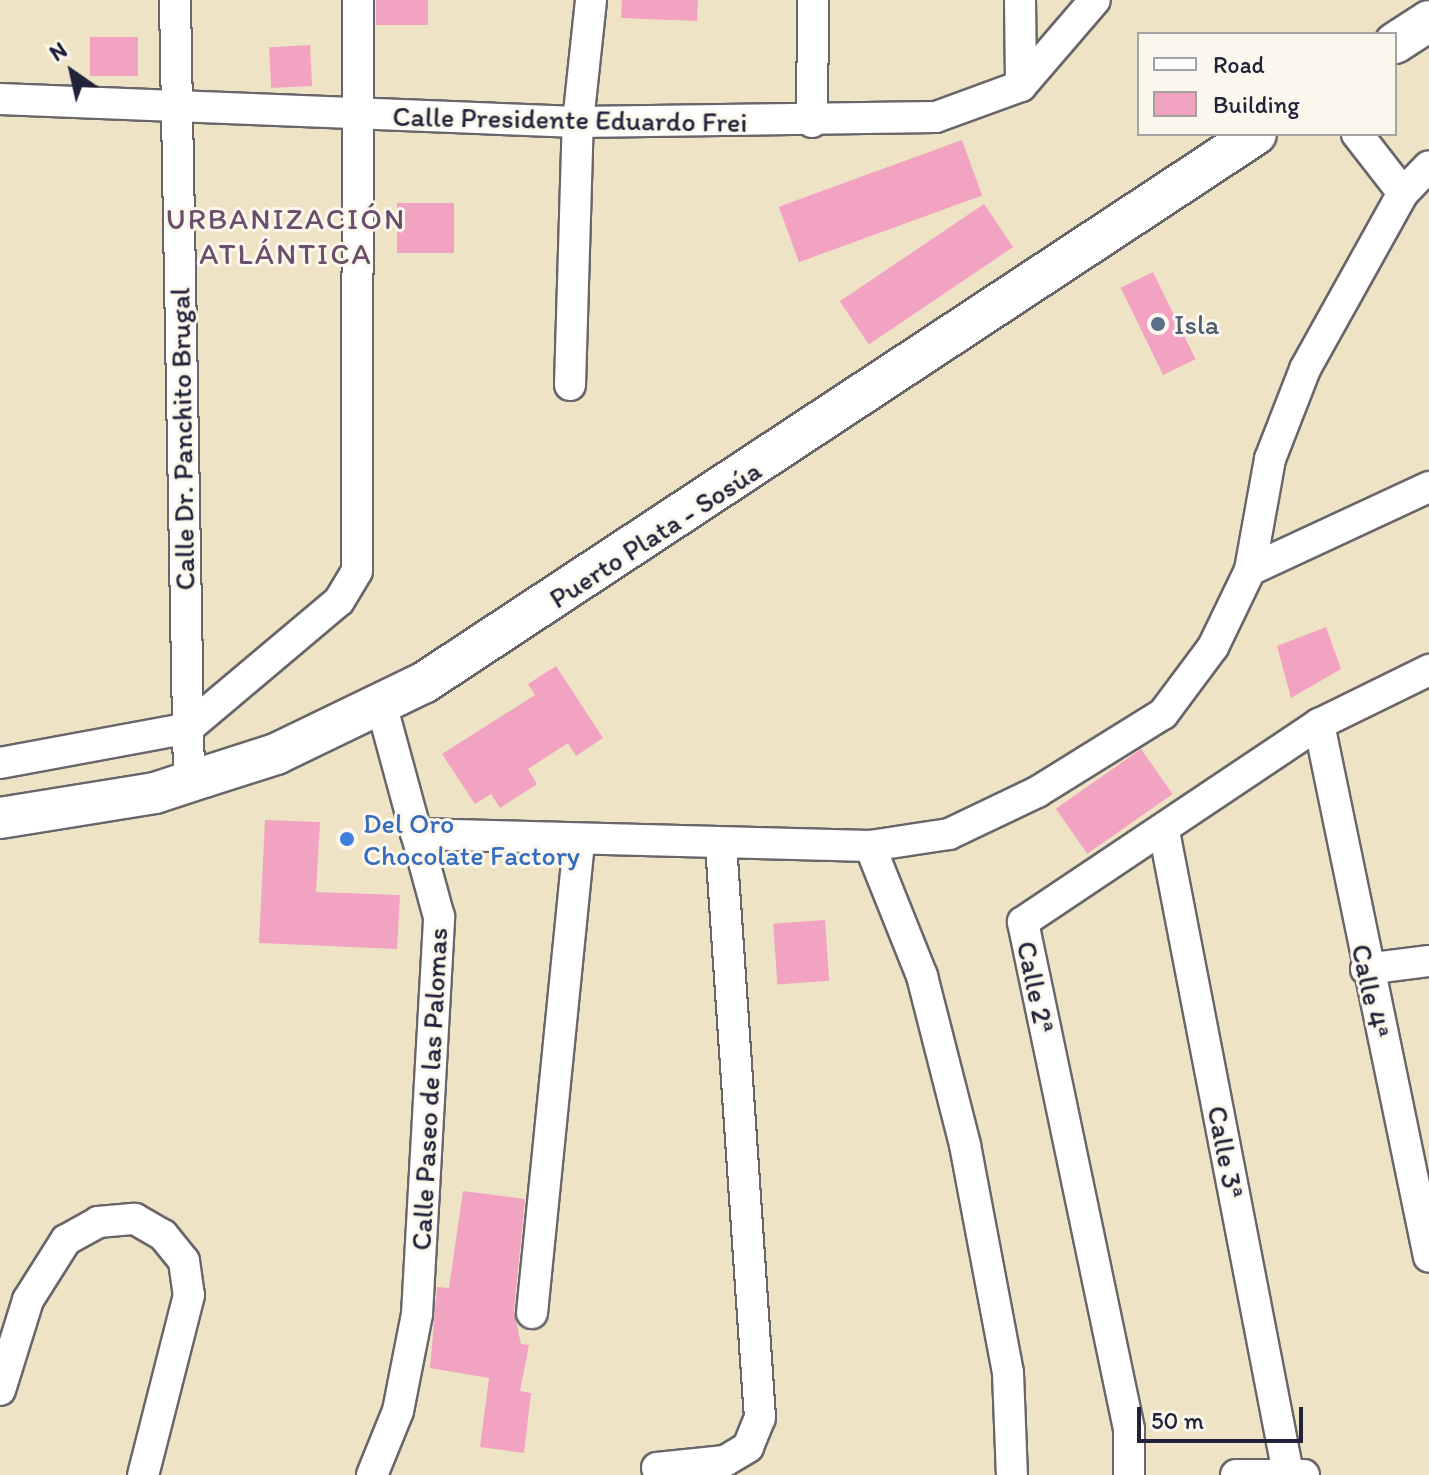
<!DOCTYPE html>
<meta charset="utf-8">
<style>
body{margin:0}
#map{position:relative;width:1429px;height:1475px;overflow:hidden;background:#eee4c5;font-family:Itim,sans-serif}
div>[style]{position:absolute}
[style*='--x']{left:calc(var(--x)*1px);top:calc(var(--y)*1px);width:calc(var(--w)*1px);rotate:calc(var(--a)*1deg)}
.building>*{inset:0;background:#f2a3c2;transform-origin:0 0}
.roads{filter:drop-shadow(2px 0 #69666b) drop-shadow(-2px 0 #69666b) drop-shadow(0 2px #69666b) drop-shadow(0 -2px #69666b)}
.minor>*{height:30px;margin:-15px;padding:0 15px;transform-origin:15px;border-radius:15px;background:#fff}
.major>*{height:40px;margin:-20px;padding:0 20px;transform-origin:20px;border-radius:20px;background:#fff}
.dots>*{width:22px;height:22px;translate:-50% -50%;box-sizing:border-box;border:4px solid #fbf7ec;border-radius:50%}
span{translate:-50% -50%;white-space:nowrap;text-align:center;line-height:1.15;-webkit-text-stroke:6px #fbf7ec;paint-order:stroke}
.street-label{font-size:28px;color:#22223b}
.service-label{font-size:28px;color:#4e5e75}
.left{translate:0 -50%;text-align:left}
.shop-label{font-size:28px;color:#366cbe}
.neighbourhood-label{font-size:30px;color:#6b4f6a;letter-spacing:2px}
.legend{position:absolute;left:1137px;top:32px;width:260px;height:104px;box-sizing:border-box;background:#fbf7ec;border:2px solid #a4a2a5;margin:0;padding:10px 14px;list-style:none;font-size:24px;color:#22223b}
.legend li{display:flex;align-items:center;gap:16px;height:40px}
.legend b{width:40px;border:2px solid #a4a2a5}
.north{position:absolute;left:32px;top:32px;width:80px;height:80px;-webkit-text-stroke:6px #fbf7ec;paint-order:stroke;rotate:326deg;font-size:22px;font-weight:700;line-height:32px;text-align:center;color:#22223b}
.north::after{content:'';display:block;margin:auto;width:28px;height:36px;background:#22223b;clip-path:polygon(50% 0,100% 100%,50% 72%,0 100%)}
.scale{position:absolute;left:1137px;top:1407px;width:166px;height:36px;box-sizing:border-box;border:4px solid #22223b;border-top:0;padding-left:10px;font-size:24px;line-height:28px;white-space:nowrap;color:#22223b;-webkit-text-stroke:6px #fbf7ec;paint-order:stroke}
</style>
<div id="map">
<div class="building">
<i style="left:376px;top:0;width:52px;height:25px"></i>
<i style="clip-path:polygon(622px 0,698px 0,697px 21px,621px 18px)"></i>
<i style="left:90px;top:37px;width:48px;height:39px"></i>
<i style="left:310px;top:45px;width:41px;height:41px;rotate:87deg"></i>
<i style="left:962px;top:140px;width:59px;height:195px;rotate:70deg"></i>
<i style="left:397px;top:203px;width:57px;height:50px"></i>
<i style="left:984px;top:204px;width:52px;height:174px;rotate:56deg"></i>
<i style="left:1153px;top:272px;width:97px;height:36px;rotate:64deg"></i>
<i style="clip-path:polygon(1326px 627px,1341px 669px,1291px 698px,1277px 646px)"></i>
<i style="clip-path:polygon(556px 666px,603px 738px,576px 756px,568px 743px,528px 769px,537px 784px,500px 808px,491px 794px,475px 804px,442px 754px,535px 695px,528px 684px)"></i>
<i style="left:1141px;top:749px;width:55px;height:104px;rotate:55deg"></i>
<i style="clip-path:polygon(265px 820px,320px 822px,316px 892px,400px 895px,397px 949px,259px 943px)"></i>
<i style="left:825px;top:920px;width:61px;height:52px;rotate:86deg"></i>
<i style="clip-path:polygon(463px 1191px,525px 1199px,514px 1311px,521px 1344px,529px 1345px,520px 1391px,531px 1393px,524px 1453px,480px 1447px,489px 1378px,430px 1368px,437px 1287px,449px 1288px)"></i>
</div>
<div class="roads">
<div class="minor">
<i style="--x:175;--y:0;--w:782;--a:88.97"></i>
<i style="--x:1020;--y:0;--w:86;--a:89.3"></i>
<i style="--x:0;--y:99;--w:578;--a:2.28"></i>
<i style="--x:578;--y:122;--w:358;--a:-0.8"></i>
<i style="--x:936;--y:117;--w:90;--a:-20"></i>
<i style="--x:1021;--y:86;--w:113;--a:-49.3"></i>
<i style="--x:812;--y:122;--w:122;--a:-89.5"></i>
<i style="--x:1403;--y:193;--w:37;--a:-46"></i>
<i style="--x:570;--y:385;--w:263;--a:-88.3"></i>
<i style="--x:578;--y:122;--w:123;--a:-83.9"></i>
<i style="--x:1250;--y:570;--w:197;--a:-24.9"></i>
<i style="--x:1319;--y:724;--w:544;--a:78.34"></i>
<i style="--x:0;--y:763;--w:191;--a:-10.5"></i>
<i style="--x:188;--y:728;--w:197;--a:-40.1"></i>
<i style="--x:339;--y:601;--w:35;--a:-59"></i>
<i style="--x:357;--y:571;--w:571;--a:-89.9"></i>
<i style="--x:1164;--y:831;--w:654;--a:79.07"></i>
<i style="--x:416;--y:834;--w:454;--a:1.5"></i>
<i style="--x:870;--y:846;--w:80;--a:-8.6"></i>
<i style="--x:949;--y:834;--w:98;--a:-25.5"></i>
<i style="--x:1037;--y:792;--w:148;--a:-31.8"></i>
<i style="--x:1163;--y:714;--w:84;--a:-53.3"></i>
<i style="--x:1213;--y:647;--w:85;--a:-64.3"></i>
<i style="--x:1250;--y:570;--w:113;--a:-79.8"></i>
<i style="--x:1270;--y:459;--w:97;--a:-68.7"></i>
<i style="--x:1305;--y:369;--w:201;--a:-60.9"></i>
<i style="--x:1403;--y:193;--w:75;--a:-127.9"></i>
<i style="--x:870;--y:846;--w:140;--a:68.2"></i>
<i style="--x:922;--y:976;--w:174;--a:75.7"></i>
<i style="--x:965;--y:1145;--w:232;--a:79.3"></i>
<i style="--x:1008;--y:1373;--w:102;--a:87.8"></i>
<i style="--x:1366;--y:969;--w:64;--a:-7.2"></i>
<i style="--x:532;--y:1313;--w:475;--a:-84.3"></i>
<i style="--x:0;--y:1390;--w:94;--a:-72.7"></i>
<i style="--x:28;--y:1300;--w:71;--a:-57.7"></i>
<i style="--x:66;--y:1240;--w:37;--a:-29"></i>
<i style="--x:98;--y:1222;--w:37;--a:-5"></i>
<i style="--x:135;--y:1219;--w:32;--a:30"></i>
<i style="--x:163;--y:1235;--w:33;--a:51"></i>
<i style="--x:184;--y:1261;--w:34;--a:82"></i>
<i style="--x:189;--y:1295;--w:186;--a:104.3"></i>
<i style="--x:657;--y:1468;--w:68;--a:-5.9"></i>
<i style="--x:725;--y:1461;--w:27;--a:-31"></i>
<i style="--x:748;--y:1447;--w:31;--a:-68"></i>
<i style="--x:760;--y:1418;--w:575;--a:-93.89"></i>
<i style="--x:372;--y:1475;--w:69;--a:-67.9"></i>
<i style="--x:398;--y:1411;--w:99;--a:-78.9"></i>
<i style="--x:417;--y:1314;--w:398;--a:-86.8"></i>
<i style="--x:439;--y:917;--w:221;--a:-105.2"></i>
<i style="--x:1129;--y:1475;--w:46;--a:-90"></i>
<i style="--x:1129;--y:1429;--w:518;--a:-101.81"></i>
<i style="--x:1023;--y:922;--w:356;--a:-33.8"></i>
<i style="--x:1319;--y:724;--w:123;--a:-26.1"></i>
<i style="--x:1236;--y:1475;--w:68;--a:0"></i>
</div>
<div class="major">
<i style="--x:1395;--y:43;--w:40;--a:-32.9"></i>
<i style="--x:0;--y:818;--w:157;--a:-9.2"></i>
<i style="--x:155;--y:793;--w:52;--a:-18.1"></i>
<i style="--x:204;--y:777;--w:76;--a:-17.7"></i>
<i style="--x:276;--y:754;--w:165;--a:-25.8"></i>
<i style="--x:425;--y:682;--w:995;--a:-33.4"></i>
</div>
</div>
<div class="dots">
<i style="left:1158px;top:324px;background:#5c6f8a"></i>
<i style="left:347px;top:839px;background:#3f7fe0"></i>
</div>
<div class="street-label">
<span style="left:570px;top:119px;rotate:1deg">Calle Presidente Eduardo Frei</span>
<span style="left:182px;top:439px;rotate:-91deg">Calle Dr. Panchito Brugal</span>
<span style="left:655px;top:534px;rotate:-33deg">Puerto Plata - Sosúa</span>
<span style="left:1036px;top:987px;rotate:78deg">Calle 2ª</span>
<span style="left:1371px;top:991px;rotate:78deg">Calle 4ª</span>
<span style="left:429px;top:1089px;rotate:-87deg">Calle Paseo de las Palomas</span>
<span style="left:1226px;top:1152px;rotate:79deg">Calle 3ª</span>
</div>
<div class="service-label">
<span class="left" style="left:1174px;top:324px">Isla</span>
</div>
<div class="shop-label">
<span class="left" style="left:363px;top:839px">Del Oro<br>Chocolate Factory</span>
</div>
<div class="neighbourhood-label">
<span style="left:286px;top:236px">URBANIZACIÓN<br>ATLÁNTICA</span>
</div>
<ul class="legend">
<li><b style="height:10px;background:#fff"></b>Road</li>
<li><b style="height:22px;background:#f2a3c2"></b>Building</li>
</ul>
<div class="north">N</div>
<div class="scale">50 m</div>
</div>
